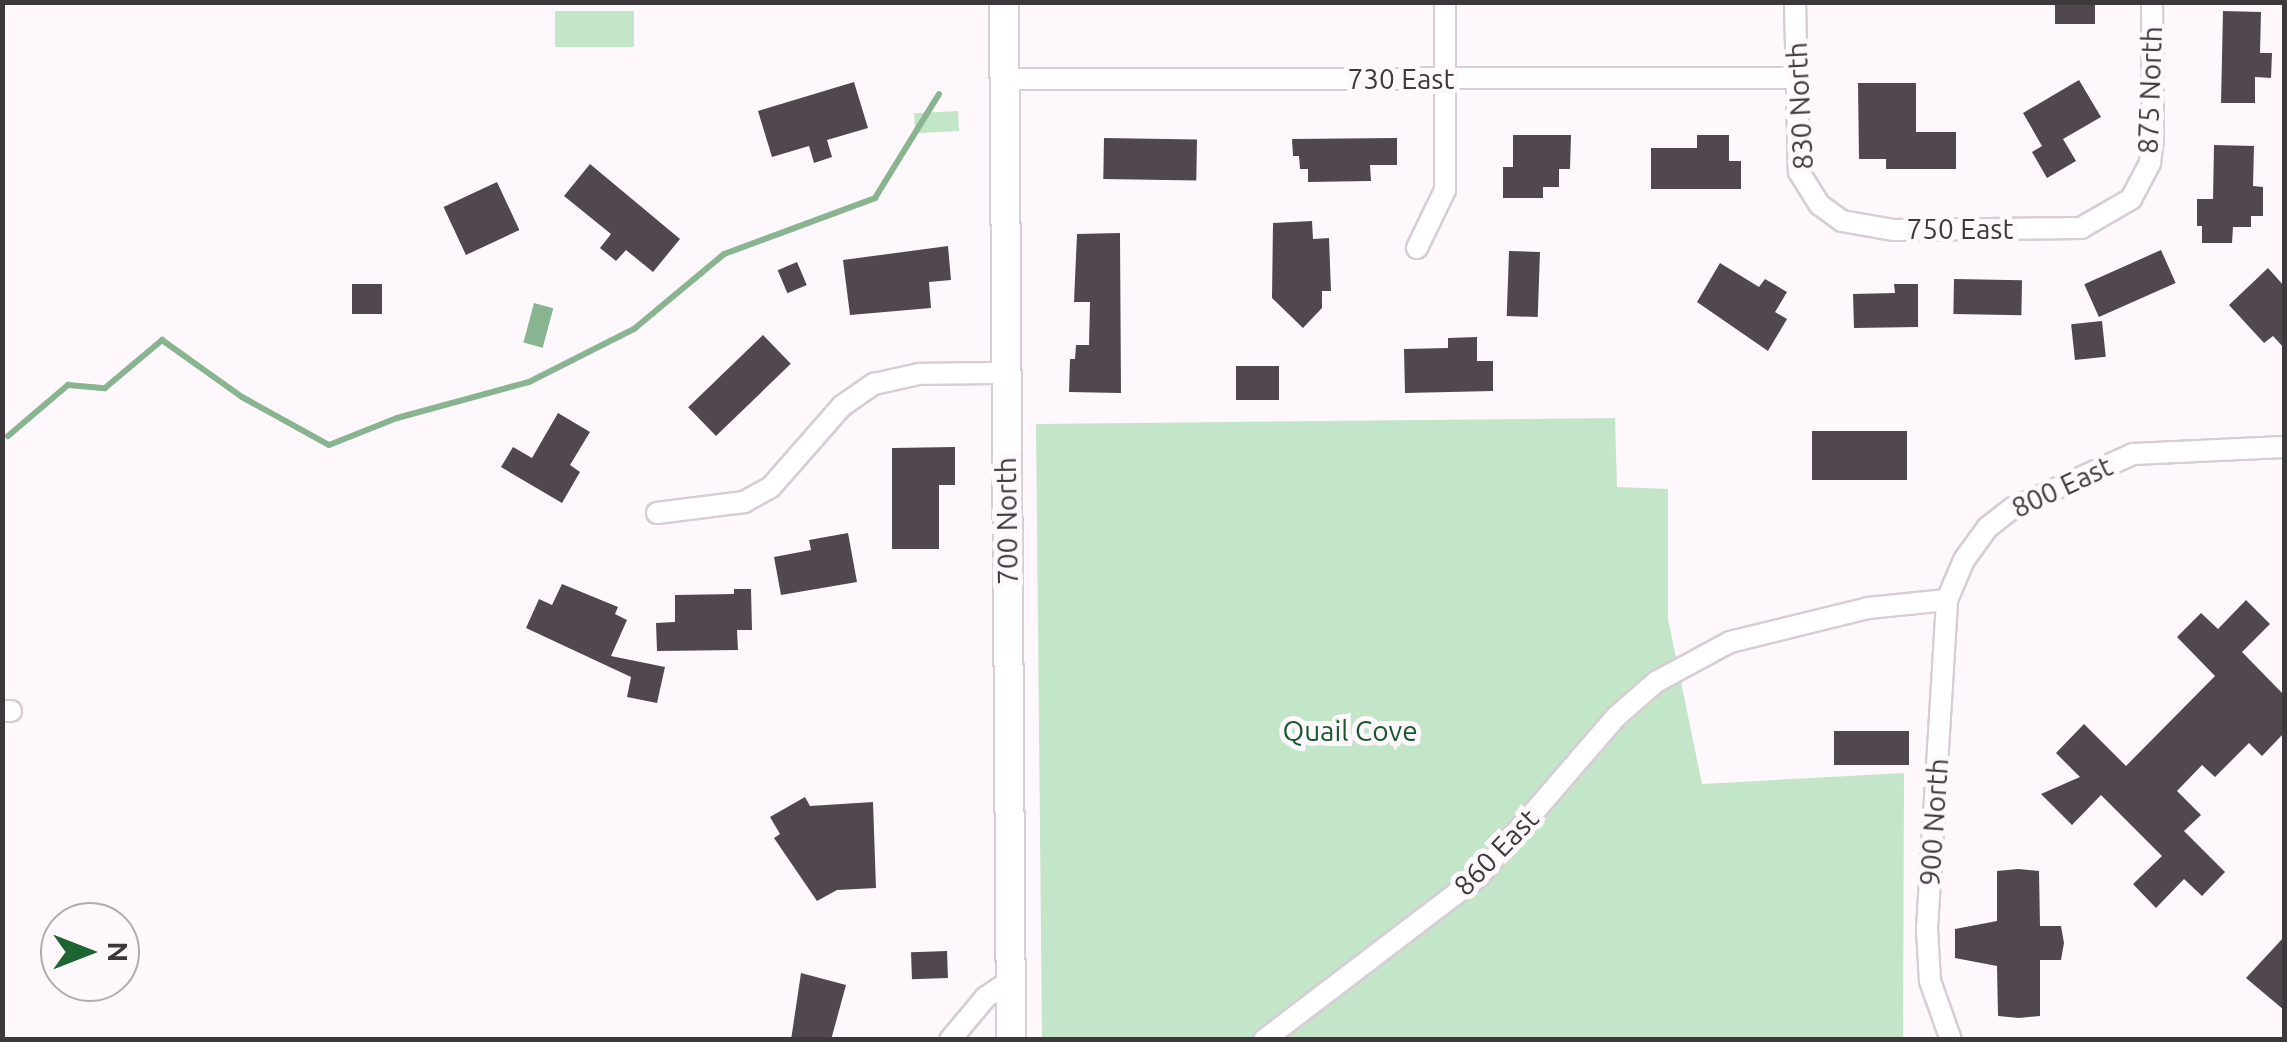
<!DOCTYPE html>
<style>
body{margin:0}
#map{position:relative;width:2287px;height:1042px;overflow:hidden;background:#fef8fd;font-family:Ubuntu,sans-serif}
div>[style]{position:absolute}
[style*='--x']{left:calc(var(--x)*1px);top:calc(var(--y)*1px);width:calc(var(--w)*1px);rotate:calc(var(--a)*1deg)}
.green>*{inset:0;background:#c3e5c8;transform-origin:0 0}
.water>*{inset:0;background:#88b490;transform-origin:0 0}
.stream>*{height:6px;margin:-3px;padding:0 3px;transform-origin:3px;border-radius:3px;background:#88b490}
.building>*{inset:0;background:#50474f;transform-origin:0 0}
.roads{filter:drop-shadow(2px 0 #d7cdd5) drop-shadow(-2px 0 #d7cdd5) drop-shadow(0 2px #d7cdd5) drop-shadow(0 -2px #d7cdd5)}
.street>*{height:20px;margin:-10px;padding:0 10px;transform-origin:10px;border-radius:10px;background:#fff}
.secondary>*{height:28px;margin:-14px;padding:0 14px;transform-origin:14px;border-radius:14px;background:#fff}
span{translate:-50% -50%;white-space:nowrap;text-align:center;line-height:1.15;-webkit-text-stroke:10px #fef8fd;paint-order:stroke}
.street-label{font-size:28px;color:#3c383b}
.park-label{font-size:28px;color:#17592c}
.frame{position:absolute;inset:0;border:5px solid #3c383b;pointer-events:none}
.north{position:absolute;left:40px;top:902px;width:100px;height:100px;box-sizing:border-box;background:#fef8fd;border:2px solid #b0abaf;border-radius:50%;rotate:90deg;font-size:28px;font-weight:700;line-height:40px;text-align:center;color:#3c383b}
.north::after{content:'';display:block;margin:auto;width:35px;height:45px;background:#1c6533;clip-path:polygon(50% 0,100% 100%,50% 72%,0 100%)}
</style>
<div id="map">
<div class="green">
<i style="left:634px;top:11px;width:36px;height:79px;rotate:90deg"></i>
<i style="left:958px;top:111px;width:20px;height:44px;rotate:87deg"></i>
<i style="clip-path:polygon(1615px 418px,1617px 487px,1668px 489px,1668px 619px,1702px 784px,1904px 773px,1903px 1039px,1042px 1039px,1036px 424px)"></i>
</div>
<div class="water">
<i style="left:534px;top:303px;width:20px;height:41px;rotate:15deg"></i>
</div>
<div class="stream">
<i style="--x:8;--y:436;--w:79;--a:-40.4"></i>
<i style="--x:68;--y:385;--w:37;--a:5"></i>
<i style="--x:105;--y:388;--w:75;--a:-40.1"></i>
<i style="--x:162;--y:340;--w:98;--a:35.5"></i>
<i style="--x:242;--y:397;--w:99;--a:28.9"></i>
<i style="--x:329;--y:445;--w:73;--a:-21.7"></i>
<i style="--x:397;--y:418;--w:137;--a:-15.3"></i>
<i style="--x:529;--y:382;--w:118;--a:-26.8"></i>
<i style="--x:634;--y:329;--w:117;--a:-39.8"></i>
<i style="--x:724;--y:254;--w:161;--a:-20.3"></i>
<i style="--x:875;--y:198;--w:122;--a:-58.4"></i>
</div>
<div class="building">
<i style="left:2055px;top:2px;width:40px;height:22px"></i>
<i style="clip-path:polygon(2223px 11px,2261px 12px,2260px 53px,2272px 53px,2271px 78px,2255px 77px,2255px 103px,2221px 103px)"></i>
<i style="clip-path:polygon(2079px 80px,2101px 117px,2063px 139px,2076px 161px,2047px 178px,2032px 152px,2042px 146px,2023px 113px)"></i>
<i style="clip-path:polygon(854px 82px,868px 128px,827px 140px,832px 157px,814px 163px,809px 146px,772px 157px,758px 111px)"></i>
<i style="clip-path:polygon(1858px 83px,1916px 83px,1916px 132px,1956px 132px,1956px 169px,1886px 169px,1886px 159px,1859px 159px)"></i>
<i style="clip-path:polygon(1513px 135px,1571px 135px,1570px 169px,1559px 169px,1559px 187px,1543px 187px,1543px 198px,1503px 198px,1503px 167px,1513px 167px)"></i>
<i style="clip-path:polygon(1697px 135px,1729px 135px,1729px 161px,1741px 161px,1741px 189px,1651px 189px,1651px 148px,1697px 148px)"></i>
<i style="left:1104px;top:138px;width:93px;height:41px;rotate:1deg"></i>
<i style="clip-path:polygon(1397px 138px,1397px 165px,1370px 165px,1371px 181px,1308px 182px,1308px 169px,1300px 169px,1299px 156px,1293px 156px,1292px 139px)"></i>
<i style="clip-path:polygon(2214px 145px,2254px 146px,2253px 186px,2263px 187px,2263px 216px,2251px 216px,2251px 227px,2233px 227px,2232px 243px,2202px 243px,2202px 226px,2197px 226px,2197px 199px,2213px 199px)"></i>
<i style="clip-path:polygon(590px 164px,680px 239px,653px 272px,626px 250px,616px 261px,600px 248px,611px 234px,564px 196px)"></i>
<i style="left:497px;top:182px;width:53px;height:59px;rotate:65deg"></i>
<i style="clip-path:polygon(1312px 221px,1313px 239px,1329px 238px,1331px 291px,1322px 291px,1322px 308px,1303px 328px,1272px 298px,1273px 223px)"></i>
<i style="clip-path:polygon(1120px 233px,1121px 393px,1069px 392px,1070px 359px,1075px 359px,1076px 345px,1089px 345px,1090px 302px,1074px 302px,1077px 234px)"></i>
<i style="clip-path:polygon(948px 246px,951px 280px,929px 282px,931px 308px,850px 315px,843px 260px)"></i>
<i style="left:2161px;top:250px;width:36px;height:84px;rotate:66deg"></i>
<i style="left:1509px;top:251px;width:31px;height:65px;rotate:2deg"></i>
<i style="left:797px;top:262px;width:25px;height:21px;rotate:67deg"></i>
<i style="clip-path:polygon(1720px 263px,1759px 287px,1765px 279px,1787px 292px,1775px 312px,1787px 319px,1768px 351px,1697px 302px)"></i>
<i style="clip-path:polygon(2268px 268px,2284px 286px,2284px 348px,2273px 336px,2264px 343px,2229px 305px)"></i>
<i style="left:1954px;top:279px;width:68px;height:35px;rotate:1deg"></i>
<i style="left:352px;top:284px;width:30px;height:30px"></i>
<i style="clip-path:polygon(1894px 284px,1918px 284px,1918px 327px,1854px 328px,1853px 294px,1895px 293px)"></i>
<i style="left:2102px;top:321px;width:36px;height:31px;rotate:84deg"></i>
<i style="left:763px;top:335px;width:40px;height:104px;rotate:46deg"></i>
<i style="clip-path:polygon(1477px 337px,1477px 361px,1493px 361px,1493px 391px,1405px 393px,1404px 349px,1448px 348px,1448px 338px)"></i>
<i style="left:1236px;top:366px;width:43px;height:34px"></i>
<i style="clip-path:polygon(558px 413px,590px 432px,570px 465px,580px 472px,562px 503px,501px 467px,513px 447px,532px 458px)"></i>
<i style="left:1907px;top:431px;width:49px;height:95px;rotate:90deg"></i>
<i style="clip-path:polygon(955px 447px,955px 485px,939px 485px,939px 549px,892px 549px,892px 448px)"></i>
<i style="clip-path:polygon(848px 533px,857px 582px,781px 595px,774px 557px,811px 550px,809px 540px)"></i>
<i style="clip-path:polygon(562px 584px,618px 607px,615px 614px,627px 620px,611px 656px,665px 667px,657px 703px,627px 697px,631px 677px,526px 628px,539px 599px,552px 605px)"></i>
<i style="clip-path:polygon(734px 589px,751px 589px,752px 630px,737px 630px,738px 650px,657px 651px,656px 623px,675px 622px,675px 595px,734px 594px)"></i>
<i style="clip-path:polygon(2246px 600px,2270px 624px,2242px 652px,2284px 695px,2284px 733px,2262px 756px,2249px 743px,2215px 777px,2202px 765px,2177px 791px,2201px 815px,2184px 831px,2225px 872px,2202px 896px,2184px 879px,2156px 908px,2133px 884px,2162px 856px,2101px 795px,2072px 825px,2041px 794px,2080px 777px,2056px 753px,2084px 724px,2126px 766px,2215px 676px,2177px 637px,2201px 613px,2218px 629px)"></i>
<i style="left:1909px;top:731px;width:34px;height:75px;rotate:90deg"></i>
<i style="clip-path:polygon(805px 797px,810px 806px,873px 802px,876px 888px,837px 890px,817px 901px,774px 838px,780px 834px,770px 817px)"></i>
<i style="clip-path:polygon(2018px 869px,2039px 871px,2040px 926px,2061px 926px,2064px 943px,2061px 960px,2040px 960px,2040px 1016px,2019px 1018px,1998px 1016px,1997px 966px,1955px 958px,1955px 929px,1997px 921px,1997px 871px)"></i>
<i style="clip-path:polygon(2284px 937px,2284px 1010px,2246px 978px)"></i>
<i style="left:947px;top:951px;width:27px;height:36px;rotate:88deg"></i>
<i style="clip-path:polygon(801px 973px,846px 985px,831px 1040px,791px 1040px)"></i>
</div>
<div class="roads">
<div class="street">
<i style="--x:1795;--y:2;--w:170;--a:88.7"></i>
<i style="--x:1799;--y:172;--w:39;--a:58"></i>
<i style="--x:1820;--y:205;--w:27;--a:36"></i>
<i style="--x:1842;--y:221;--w:53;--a:9.8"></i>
<i style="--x:1894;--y:230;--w:187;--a:-0.6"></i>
<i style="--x:2081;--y:228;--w:58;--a:-30.1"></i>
<i style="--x:2131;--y:199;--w:41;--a:-62.2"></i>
<i style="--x:2150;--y:163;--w:24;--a:-83"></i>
<i style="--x:2153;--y:139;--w:137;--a:-90.4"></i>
<i style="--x:1004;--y:79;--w:793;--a:-0.07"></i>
<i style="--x:1417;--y:248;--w:64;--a:-64.2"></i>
<i style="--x:1445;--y:190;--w:188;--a:-90"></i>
<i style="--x:657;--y:513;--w:88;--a:-7.2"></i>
<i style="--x:744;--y:502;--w:31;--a:-29"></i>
<i style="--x:771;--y:487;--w:108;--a:-48.8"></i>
<i style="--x:842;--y:406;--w:39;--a:-35"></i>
<i style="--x:874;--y:384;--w:46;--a:-12.5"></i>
<i style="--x:919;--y:374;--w:87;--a:-0.7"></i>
<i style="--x:2;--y:711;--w:9;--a:0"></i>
<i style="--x:950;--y:1040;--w:56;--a:-50.1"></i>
<i style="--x:986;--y:997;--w:30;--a:-34"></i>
<i style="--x:1264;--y:1040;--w:270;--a:-37.3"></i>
<i style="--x:1479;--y:876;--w:210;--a:-49.3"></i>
<i style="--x:1616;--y:717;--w:53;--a:-41.2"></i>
<i style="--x:1656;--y:682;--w:84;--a:-28.4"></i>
<i style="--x:1730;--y:642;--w:142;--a:-13.8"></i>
<i style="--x:1868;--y:608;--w:79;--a:-5.8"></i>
<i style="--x:1951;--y:1040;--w:63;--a:-109.6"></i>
<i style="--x:1930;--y:981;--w:52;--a:-93.3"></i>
<i style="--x:1927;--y:929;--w:330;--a:-86.5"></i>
<i style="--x:1947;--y:600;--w:43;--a:-67"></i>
<i style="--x:1964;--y:560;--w:39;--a:-54"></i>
<i style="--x:1987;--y:528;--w:33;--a:-38"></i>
<i style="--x:2013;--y:508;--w:132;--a:-24.2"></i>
<i style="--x:2133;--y:454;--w:151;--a:-2.7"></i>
</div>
<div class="secondary">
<i style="--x:1004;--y:2;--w:1038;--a:89.61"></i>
</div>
</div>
<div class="street-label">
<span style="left:1401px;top:79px">730 East</span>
<span style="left:2150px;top:90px;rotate:-88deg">875 North</span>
<span style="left:1800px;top:106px;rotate:-93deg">830 North</span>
<span style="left:1960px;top:229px">750 East</span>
<span style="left:2062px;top:487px;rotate:-25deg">800 East</span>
<span style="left:1007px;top:521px;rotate:-91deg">700 North</span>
<span style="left:1934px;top:822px;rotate:-86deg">900 North</span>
<span style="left:1496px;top:852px;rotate:-46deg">860 East</span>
</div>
<div class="park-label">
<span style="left:1350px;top:731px">Quail Cove</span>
</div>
<div class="frame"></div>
<div class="north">N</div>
</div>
